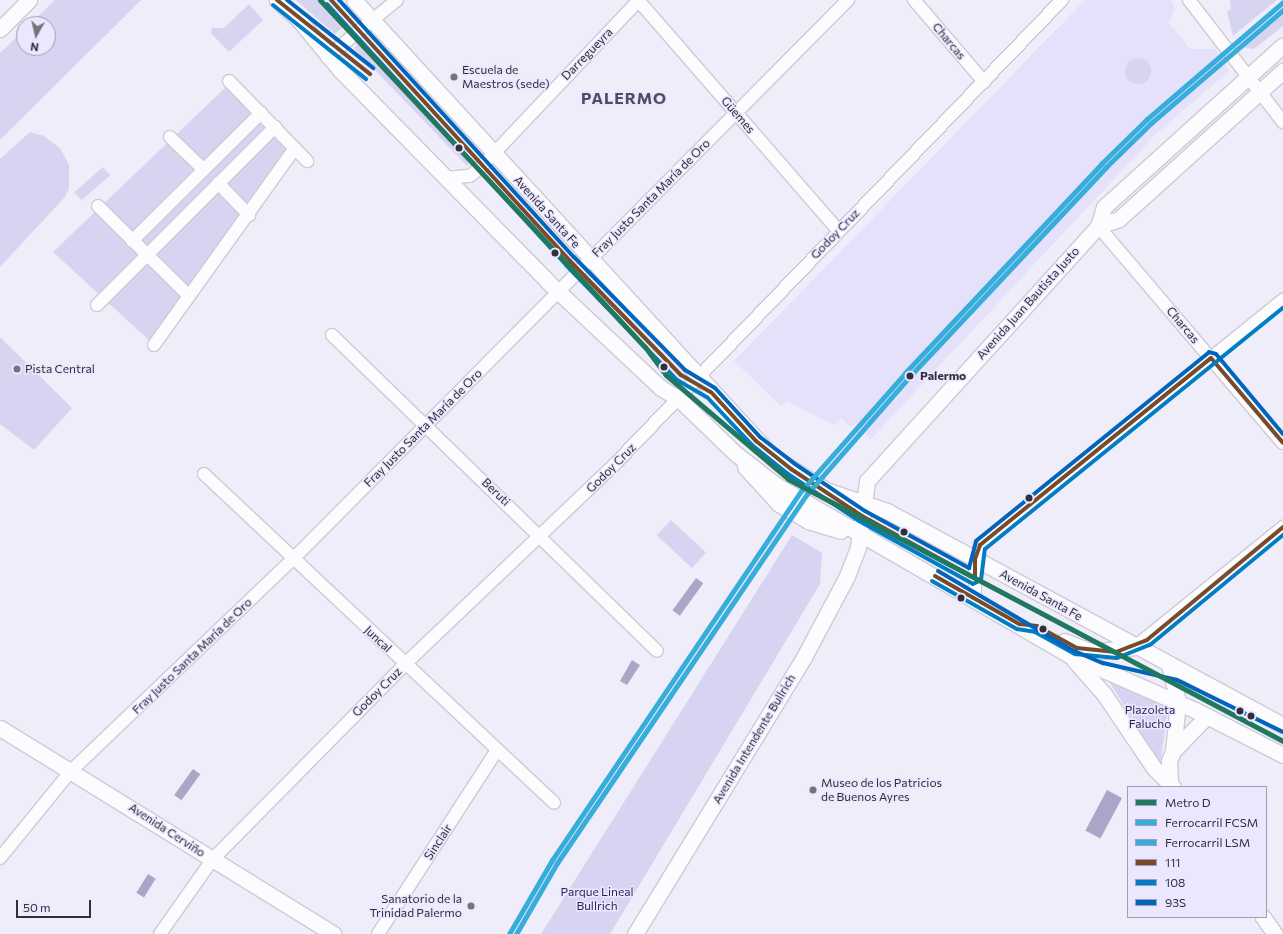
<!DOCTYPE html>
<meta charset="utf-8">
<style>
body{margin:0}
#map{position:relative;width:1283px;height:934px;overflow:hidden;background:#eeedf9;font-family:Commissioner,sans-serif}
div>[style]{position:absolute}
[style*='--x']{left:calc(var(--x)*1px);top:calc(var(--y)*1px);width:calc(var(--w)*1px);rotate:calc(var(--a)*1deg)}
.built>*{inset:0;background:#e5e1fb}
.green>*{inset:0;background:#d7d4f1;transform-origin:0 0}
.round{border-radius:50%}
.water>*{inset:0;background:#aaa6c7;transform-origin:0 0}
.roads{filter:drop-shadow(1px 0 #cccbd6) drop-shadow(-1px 0 #cccbd6) drop-shadow(0 1px #cccbd6) drop-shadow(0 -1px #cccbd6)}
.minor>*{height:12px;margin:-6px;padding:0 6px;transform-origin:6px;border-radius:6px;background:#fcfcfe}
.major>*{height:15px;margin:-7.5px;padding:0 7.5px;transform-origin:7.5px;border-radius:7.5px;background:#fcfcfe}
.bus-1>*{height:4px;margin:-2px;padding:0 2px;transform-origin:2px;border-radius:2px;background:#7a4b2a}
.bus-2>*{height:4px;margin:-2px;padding:0 2px;transform-origin:2px;border-radius:2px;background:#007dc5}
.bus-3>*{height:4px;margin:-2px;padding:0 2px;transform-origin:2px;border-radius:2px;background:#0065bd}
.rail-1>*{height:5px;margin:-2.5px;padding:0 2.5px;transform-origin:2.5px;border-radius:2.5px;background:#36addb}
.rail-2>*{height:5px;margin:-2.5px;padding:0 2.5px;transform-origin:2.5px;border-radius:2.5px;background:#36addb}
.metro-1>*{height:5px;margin:-2.5px;padding:0 2.5px;transform-origin:2.5px;border-radius:2.5px;background:#217861}
.dots>*{width:11px;height:11px;translate:-50% -50%;box-sizing:border-box;border:2px solid #eae7ff;border-radius:50%}
span{translate:-50% -50%;white-space:nowrap;text-align:center;line-height:1.15;-webkit-text-stroke:3px #eae7ff;paint-order:stroke}
.street-label{font-size:12px;color:#312f3a}
.poi-label{font-size:12px;color:#312f3a}
.left{translate:0 -50%;text-align:left}
.right{translate:-100% -50%;text-align:right}
.stop-label{font-size:12px;color:#312f3a;font-weight:700}
.park-label{font-size:12px;color:#2b1e52}
.district-label{font-size:16px;color:#4f4c64;font-weight:700;letter-spacing:1px}
.legend{position:absolute;left:1127px;top:786px;width:140px;height:132px;box-sizing:border-box;background:#eae7ff;border:1px solid #a09db0;margin:0;padding:5px 7px;list-style:none;font-size:12px;color:#312f3a}
.legend li{display:flex;align-items:center;gap:8px;height:20px}
.legend b{width:20px;border:1px solid #a09db0}
.north{position:absolute;left:16px;top:16px;width:40px;height:40px;box-sizing:border-box;background:#eae7ff;border:1px solid #a09db0;border-radius:50%;rotate:188deg;font-size:11px;font-weight:700;line-height:16px;text-align:center;color:#312f3a}
.north::after{content:'';display:block;margin:auto;width:14px;height:18px;background:#73727d;clip-path:polygon(50% 0,100% 100%,50% 72%,0 100%)}
.scale{position:absolute;left:16px;top:900px;width:75px;height:18px;box-sizing:border-box;border:2px solid #312f3a;border-top:0;padding-left:5px;font-size:12px;line-height:14px;white-space:nowrap;color:#312f3a;-webkit-text-stroke:3px #eae7ff;paint-order:stroke}
</style>
<div id="map">
<div class="built">
<i style="clip-path:polygon(1085px 0,1171px 0,1175px 8px,1169px 23px,1190px 49px,1215px 49px,1229px 71px,1156px 134px,870px 440px,855px 423px,851px 427px,841px 418px,834px 425px,787px 401px,781px 406px,734px 361px)"></i>
</div>
<div class="green">
<i style="clip-path:polygon(55px 0,141px 0,0 140px,0 53px,24px 30px,24px 48px,48px 48px,48px 24px,30px 24px)"></i>
<i style="clip-path:polygon(296px 0,324px 0,346px 24px,335px 34px)"></i>
<i style="clip-path:polygon(1230px 0,1277px 0,1233px 36px,1227px 12px,1231px 9px)"></i>
<i style="clip-path:polygon(249px 4px,263px 20px,229px 52px,211px 33px,212px 28px,224px 28px)"></i>
<i style="clip-path:polygon(1283px 12px,1283px 26px,1254px 49px,1242px 47px)"></i>
<i style="clip-path:polygon(361px 42px,364px 43px,472px 162px,467px 166px,354px 48px)"></i>
<i class="round" style="left:1125px;top:58px;width:26px;height:26px"></i>
<i style="clip-path:polygon(227px 86px,289px 153px,151px 342px,53px 252px)"></i>
<i style="clip-path:polygon(30px 132px,44px 136px,60px 148px,69px 165px,69px 188px,65px 197px,0 267px,0 159px)"></i>
<i style="left:103px;top:167px;width:11px;height:38px;rotate:49deg"></i>
<i style="clip-path:polygon(0 337px,72px 408px,34px 450px,0 424px)"></i>
<i style="left:671px;top:520px;width:48px;height:21px;rotate:43deg"></i>
<i style="clip-path:polygon(792px 535px,822px 553px,820px 584px,610px 934px,541px 934px)"></i>
<i style="clip-path:polygon(1109px 681px,1158px 699px,1168px 708px,1160px 765px)"></i>
</div>
<div class="water">
<i style="left:696px;top:578px;width:9px;height:40px;rotate:36deg"></i>
<i style="clip-path:polygon(632px 660px,640px 665px,627px 685px,620px 681px)"></i>
<i style="left:193px;top:769px;width:9px;height:32px;rotate:36deg"></i>
<i style="left:1107px;top:790px;width:17px;height:46px;rotate:28deg"></i>
<i style="left:148px;top:874px;width:9px;height:22px;rotate:32deg"></i>
</div>
<div class="roads">
<div class="minor">
<i style="--x:638;--y:0;--w:305;--a:49"></i>
<i style="--x:914;--y:0;--w:108;--a:49.5"></i>
<i style="--x:1189;--y:0;--w:154;--a:52.4"></i>
<i style="--x:327;--y:57;--w:90;--a:-39.2"></i>
<i style="--x:229;--y:81;--w:112;--a:45.7"></i>
<i style="--x:170;--y:137;--w:47;--a:44.1"></i>
<i style="--x:445;--y:178;--w:25;--a:-5"></i>
<i style="--x:470;--y:176;--w:16;--a:-40"></i>
<i style="--x:482;--y:166;--w:228;--a:-46.6"></i>
<i style="--x:218;--y:183;--w:45;--a:45.9"></i>
<i style="--x:98;--y:206;--w:128;--a:44.7"></i>
<i style="--x:1098;--y:226;--w:285;--a:49.6"></i>
<i style="--x:132;--y:241;--w:182;--a:-44.8"></i>
<i style="--x:97;--y:305;--w:252;--a:-45"></i>
<i style="--x:332;--y:335;--w:453;--a:44.2"></i>
<i style="--x:154;--y:345;--w:242;--a:-54.4"></i>
<i style="--x:204;--y:474;--w:480;--a:43.2"></i>
<i style="--x:975;--y:599;--w:40;--a:-90"></i>
<i style="--x:975;--y:559;--w:15;--a:-70"></i>
<i style="--x:980;--y:545;--w:390;--a:-39"></i>
<i style="--x:1135;--y:647;--w:191;--a:-39"></i>
<i style="--x:0;--y:858;--w:112;--a:-50.8"></i>
<i style="--x:71;--y:771;--w:307;--a:-43.7"></i>
<i style="--x:293;--y:559;--w:788;--a:-45.21"></i>
<i style="--x:160;--y:934;--w:90;--a:-54.9"></i>
<i style="--x:212;--y:860;--w:275;--a:-45.4"></i>
<i style="--x:405;--y:664;--w:289;--a:-43.6"></i>
<i style="--x:614;--y:465;--w:646;--a:-46.07"></i>
<i style="--x:378;--y:934;--w:219;--a:-57.1"></i>
</div>
<div class="major">
<i style="--x:277;--y:0;--w:30;--a:42"></i>
<i style="--x:299;--y:20;--w:65;--a:50.6"></i>
<i style="--x:340;--y:70;--w:297;--a:45.5"></i>
<i style="--x:548;--y:282;--w:155;--a:43.2"></i>
<i style="--x:661;--y:388;--w:21;--a:31"></i>
<i style="--x:679;--y:399;--w:79;--a:44"></i>
<i style="--x:736;--y:454;--w:51;--a:37.8"></i>
<i style="--x:776;--y:485;--w:339;--a:30.1"></i>
<i style="--x:1069;--y:655;--w:137;--a:23.6"></i>
<i style="--x:1195;--y:710;--w:99;--a:27.1"></i>
<i style="--x:354;--y:0;--w:619;--a:47.49"></i>
<i style="--x:772;--y:456;--w:64;--a:32.2"></i>
<i style="--x:826;--y:490;--w:65;--a:19"></i>
<i style="--x:887;--y:511;--w:450;--a:28.4"></i>
<i style="--x:0;--y:29;--w:41;--a:-45"></i>
<i style="--x:1098;--y:226;--w:22;--a:-18"></i>
<i style="--x:1119;--y:219;--w:221;--a:-42.1"></i>
<i style="--x:745;--y:467;--w:50;--a:47.4"></i>
<i style="--x:779;--y:504;--w:34;--a:30"></i>
<i style="--x:808;--y:521;--w:34;--a:17"></i>
<i style="--x:1064;--y:641;--w:30;--a:21"></i>
<i style="--x:1092;--y:652;--w:43;--a:-6.6"></i>
<i style="--x:1074;--y:660;--w:45;--a:48.6"></i>
<i style="--x:1104;--y:694;--w:89;--a:56"></i>
<i style="--x:1154;--y:768;--w:27;--a:45"></i>
<i style="--x:1169;--y:665;--w:38;--a:76"></i>
<i style="--x:1178;--y:702;--w:49;--a:95.8"></i>
<i style="--x:1173;--y:751;--w:11;--a:112"></i>
<i style="--x:1169;--y:761;--w:21;--a:87"></i>
<i style="--x:0;--y:728;--w:392;--a:31.7"></i>
<i style="--x:1173;--y:751;--w:49;--a:-45.8"></i>
<i style="--x:1263;--y:917;--w:21;--a:55"></i>
<i style="--x:635;--y:934;--w:324;--a:-58.6"></i>
<i style="--x:804;--y:657;--w:92;--a:-62"></i>
<i style="--x:847;--y:576;--w:31;--a:-69"></i>
<i style="--x:858;--y:547;--w:67;--a:-82.2"></i>
<i style="--x:867;--y:481;--w:344;--a:-47.8"></i>
<i style="--x:1098;--y:226;--w:20;--a:-72"></i>
<i style="--x:1104;--y:207;--w:241;--a:-42.1"></i>
</div>
</div>
<div class="bus-1">
<i style="--x:277;--y:0;--w:119;--a:38.5"></i>
<i style="--x:331;--y:0;--w:354;--a:47.5"></i>
<i style="--x:570;--y:261;--w:159;--a:45.8"></i>
<i style="--x:681;--y:375;--w:34;--a:30"></i>
<i style="--x:711;--y:392;--w:67;--a:47.4"></i>
<i style="--x:756;--y:441;--w:45;--a:38.7"></i>
<i style="--x:791;--y:469;--w:85;--a:33.5"></i>
<i style="--x:862;--y:516;--w:129;--a:28.8"></i>
<i style="--x:975;--y:578;--w:19;--a:-90"></i>
<i style="--x:975;--y:559;--w:15;--a:-70"></i>
<i style="--x:980;--y:545;--w:297;--a:-39"></i>
<i style="--x:1211;--y:358;--w:111;--a:49.7"></i>
<i style="--x:935;--y:576;--w:97;--a:29.7"></i>
<i style="--x:1019;--y:624;--w:18;--a:6"></i>
<i style="--x:1037;--y:626;--w:46;--a:28.8"></i>
<i style="--x:1077;--y:648;--w:39;--a:6"></i>
<i style="--x:1116;--y:652;--w:33;--a:-21"></i>
<i style="--x:1147;--y:640;--w:177;--a:-39.7"></i>
</div>
<div class="bus-2">
<i style="--x:327;--y:4;--w:354;--a:47.5"></i>
<i style="--x:566;--y:265;--w:160;--a:46"></i>
<i style="--x:677;--y:380;--w:34;--a:30"></i>
<i style="--x:707;--y:397;--w:66;--a:46.8"></i>
<i style="--x:752;--y:445;--w:46;--a:38.9"></i>
<i style="--x:788;--y:474;--w:85;--a:33.5"></i>
<i style="--x:859;--y:521;--w:130;--a:28.9"></i>
<i style="--x:973;--y:584;--w:9;--a:-27"></i>
<i style="--x:981;--y:580;--w:31;--a:-83"></i>
<i style="--x:985;--y:549;--w:383;--a:-39"></i>
<i style="--x:273;--y:5;--w:119;--a:38.5"></i>
<i style="--x:932;--y:581;--w:98;--a:29.5"></i>
<i style="--x:1017;--y:629;--w:18;--a:9"></i>
<i style="--x:1035;--y:632;--w:46;--a:28.8"></i>
<i style="--x:1075;--y:654;--w:42;--a:5.4"></i>
<i style="--x:1117;--y:658;--w:35;--a:-22"></i>
<i style="--x:1150;--y:645;--w:173;--a:-39.6"></i>
</div>
<div class="bus-3">
<i style="--x:287;--y:0;--w:110;--a:38.3"></i>
<i style="--x:339;--y:0;--w:348;--a:47.6"></i>
<i style="--x:574;--y:257;--w:158;--a:45.5"></i>
<i style="--x:685;--y:370;--w:35;--a:31"></i>
<i style="--x:715;--y:388;--w:67;--a:47.4"></i>
<i style="--x:760;--y:437;--w:44;--a:37.6"></i>
<i style="--x:795;--y:464;--w:84;--a:33.9"></i>
<i style="--x:865;--y:511;--w:119;--a:28.7"></i>
<i style="--x:969;--y:568;--w:28;--a:-75"></i>
<i style="--x:976;--y:541;--w:300;--a:-39"></i>
<i style="--x:1209;--y:352;--w:7;--a:16"></i>
<i style="--x:1216;--y:354;--w:104;--a:50.1"></i>
<i style="--x:938;--y:571;--w:156;--a:30.5"></i>
<i style="--x:1072;--y:650;--w:34;--a:23"></i>
<i style="--x:1103;--y:663;--w:76;--a:12.9"></i>
<i style="--x:1177;--y:680;--w:118;--a:26.1"></i>
</div>
<div class="rail-1">
<i style="--x:509;--y:934;--w:86;--a:-59.8"></i>
<i style="--x:552;--y:860;--w:447;--a:-56"></i>
<i style="--x:802;--y:490;--w:156;--a:-48.6"></i>
<i style="--x:905;--y:373;--w:288;--a:-46.8"></i>
<i style="--x:1102;--y:163;--w:63;--a:-44.4"></i>
<i style="--x:1147;--y:119;--w:179;--a:-40.7"></i>
</div>
<div class="rail-2">
<i style="--x:516;--y:934;--w:82;--a:-60"></i>
<i style="--x:557;--y:863;--w:446;--a:-55.9"></i>
<i style="--x:807;--y:494;--w:155;--a:-48.9"></i>
<i style="--x:909;--y:377;--w:288;--a:-46.8"></i>
<i style="--x:1106;--y:167;--w:63;--a:-44.4"></i>
<i style="--x:1151;--y:123;--w:174;--a:-40.6"></i>
</div>
<div class="metro-1">
<i style="--x:320;--y:0;--w:475;--a:46.9"></i>
<i style="--x:645;--y:347;--w:35;--a:53"></i>
<i style="--x:666;--y:375;--w:160;--a:40.4"></i>
<i style="--x:788;--y:479;--w:560;--a:27.89"></i>
</div>
<div class="dots">
<i style="left:454px;top:77px;background:#73727d"></i>
<i style="left:459px;top:148px;background:#312f3a"></i>
<i style="left:555px;top:253px;background:#312f3a"></i>
<i style="left:664px;top:367px;background:#312f3a"></i>
<i style="left:17px;top:369px;background:#73727d"></i>
<i style="left:910px;top:376px;background:#312f3a"></i>
<i style="left:1029px;top:498px;background:#312f3a"></i>
<i style="left:904px;top:532px;background:#312f3a"></i>
<i style="left:961px;top:598px;background:#312f3a"></i>
<i style="left:1043px;top:629px;background:#312f3a"></i>
<i style="left:1240px;top:711px;background:#312f3a"></i>
<i style="left:1251px;top:716px;background:#312f3a"></i>
<i style="left:813px;top:790px;background:#73727d"></i>
<i style="left:471px;top:906px;background:#73727d"></i>
</div>
<div class="street-label">
<span style="left:949px;top:41px;rotate:50deg">Charcas</span>
<span style="left:587px;top:54px;rotate:-46deg">Darregueyra</span>
<span style="left:738px;top:115px;rotate:49deg">Güemes</span>
<span style="left:651px;top:198px;rotate:-45deg">Fray Justo Santa María de Oro</span>
<span style="left:547px;top:212px;rotate:48deg">Avenida Santa Fe</span>
<span style="left:835px;top:234px;rotate:-46deg">Godoy Cruz</span>
<span style="left:1028px;top:303px;rotate:-48deg">Avenida Juan Bautista Justo</span>
<span style="left:1183px;top:325px;rotate:50deg">Charcas</span>
<span style="left:423px;top:428px;rotate:-45deg">Fray Justo Santa María de Oro</span>
<span style="left:611px;top:468px;rotate:-45deg">Godoy Cruz</span>
<span style="left:496px;top:492px;rotate:44deg">Beruti</span>
<span style="left:1041px;top:595px;rotate:29deg">Avenida Santa Fe</span>
<span style="left:378px;top:639px;rotate:43deg">Juncal</span>
<span style="left:192px;top:656px;rotate:-44deg">Fray Justo Santa María de Oro</span>
<span style="left:377px;top:692px;rotate:-45deg">Godoy Cruz</span>
<span style="left:754px;top:739px;rotate:-59deg">Avenida Intendente Bullrich</span>
<span style="left:167px;top:830px;rotate:33deg">Avenida Cerviño</span>
<span style="left:438px;top:842px;rotate:-57deg">Sinclair</span>
</div>
<div class="poi-label">
<span class="left" style="left:462px;top:77px">Escuela de<br>Maestros (sede)</span>
<span class="left" style="left:25px;top:369px">Pista Central</span>
<span class="left" style="left:821px;top:790px">Museo de los Patricios<br>de Buenos Ayres</span>
<span class="right" style="left:462px;top:906px">Sanatorio de la<br>Trinidad Palermo</span>
</div>
<div class="stop-label">
<span class="left" style="left:920px;top:376px">Palermo</span>
</div>
<div class="park-label">
<span style="left:1150px;top:717px">Plazoleta<br>Falucho</span>
<span style="left:597px;top:899px">Parque Lineal<br>Bullrich</span>
</div>
<div class="district-label">
<span style="left:624px;top:98px">PALERMO</span>
</div>
<ul class="legend">
<li><b style="height:5px;background:#217861"></b>Metro D</li>
<li><b style="height:5px;background:#36addb"></b>Ferrocarril FCSM</li>
<li><b style="height:5px;background:#36addb"></b>Ferrocarril LSM</li>
<li><b style="height:5px;background:#7a4b2a"></b>111</li>
<li><b style="height:5px;background:#007dc5"></b>108</li>
<li><b style="height:5px;background:#0065bd"></b>93S</li>
</ul>
<div class="north">N</div>
<div class="scale">50 m</div>
</div>
